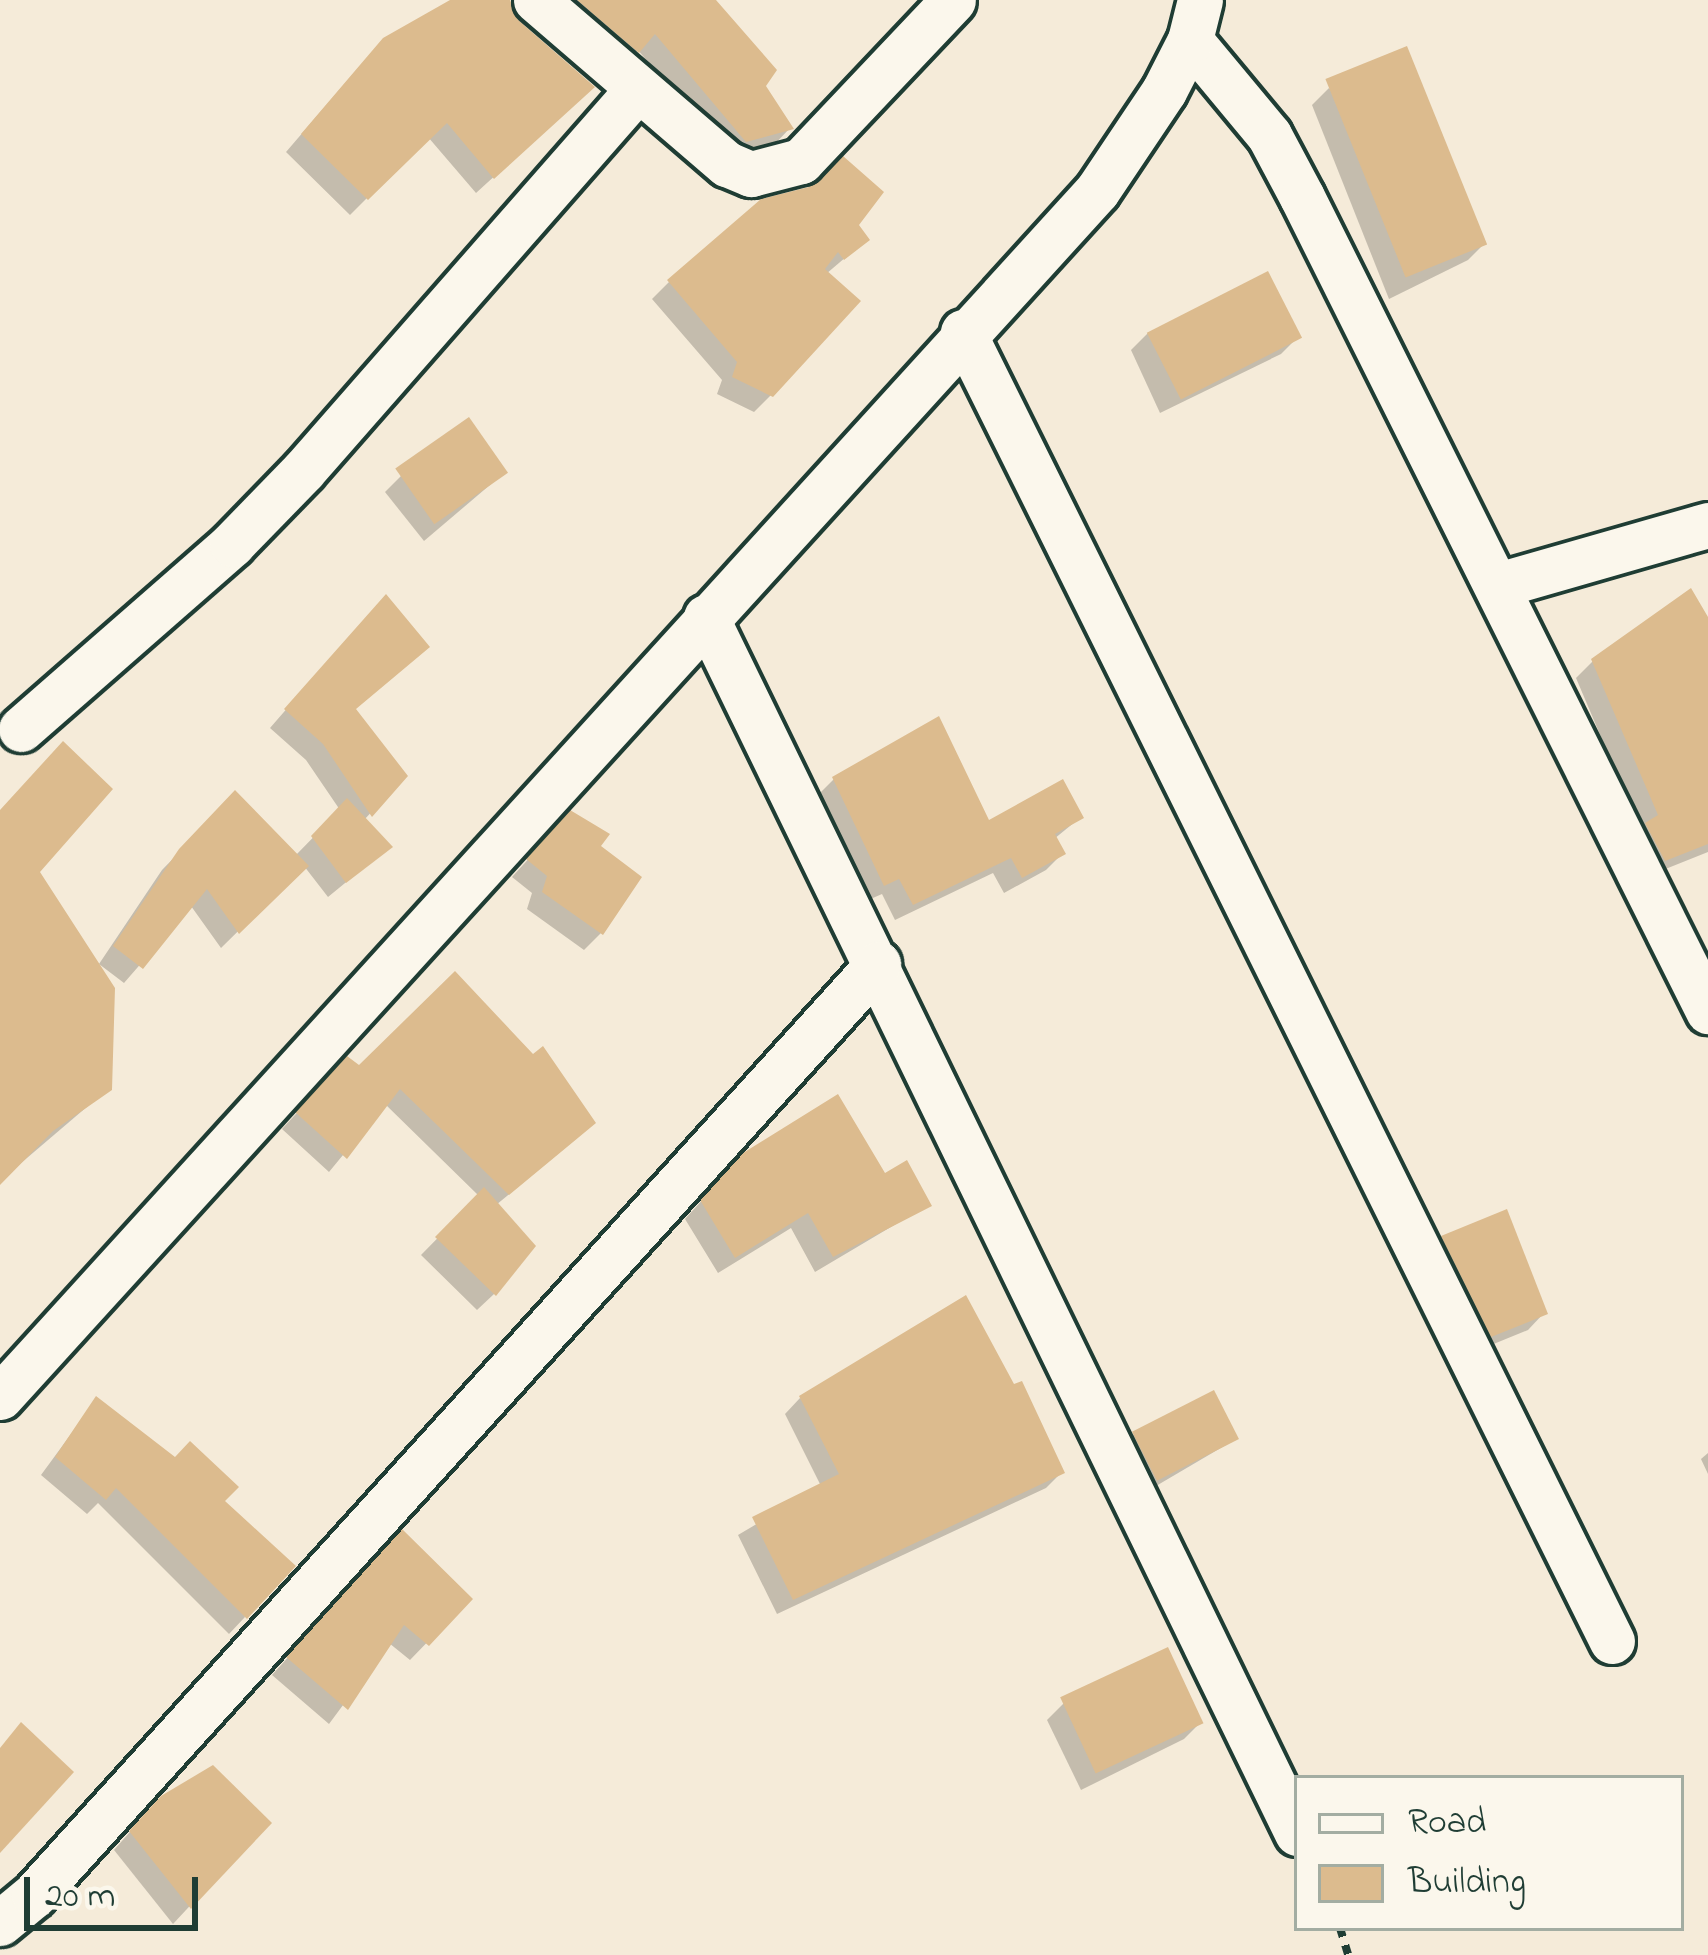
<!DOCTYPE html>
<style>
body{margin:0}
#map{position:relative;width:1708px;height:1955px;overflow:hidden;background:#f5ebd9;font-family:"Indie Flower",sans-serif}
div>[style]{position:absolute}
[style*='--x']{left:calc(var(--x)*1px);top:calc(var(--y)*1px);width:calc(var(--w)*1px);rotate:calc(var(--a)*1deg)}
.shadow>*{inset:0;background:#0003}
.building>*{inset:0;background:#dcbb8e;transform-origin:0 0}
.path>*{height:8px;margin-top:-4px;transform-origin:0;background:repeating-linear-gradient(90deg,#1f3d34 0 9px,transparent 0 18px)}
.roads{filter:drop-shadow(3px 0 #1f3d34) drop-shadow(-3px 0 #1f3d34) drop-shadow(0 3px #1f3d34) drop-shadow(0 -3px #1f3d34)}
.minor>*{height:45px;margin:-22.5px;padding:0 22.5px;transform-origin:22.5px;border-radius:22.5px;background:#fbf7ec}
span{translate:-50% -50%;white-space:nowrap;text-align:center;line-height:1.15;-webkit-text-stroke:12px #fbf7ec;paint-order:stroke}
.legend{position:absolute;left:1294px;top:1775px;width:390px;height:156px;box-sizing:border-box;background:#fbf7ec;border:3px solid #a3ada2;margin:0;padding:15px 21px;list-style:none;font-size:36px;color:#1f3d34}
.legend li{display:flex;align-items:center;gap:24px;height:60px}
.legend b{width:60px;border:3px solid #a3ada2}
.scale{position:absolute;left:24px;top:1877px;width:174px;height:54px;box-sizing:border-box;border:6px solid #1f3d34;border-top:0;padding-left:15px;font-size:36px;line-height:42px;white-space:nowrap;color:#1f3d34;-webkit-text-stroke:9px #fbf7ec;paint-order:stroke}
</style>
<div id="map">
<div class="shadow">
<i style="clip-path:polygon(456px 0,508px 0,575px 103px,476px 193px,428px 137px,350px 215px,286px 152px,366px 59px)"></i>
<i style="clip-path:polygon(541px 0,688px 0,790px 128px,774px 145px,728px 158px,638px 50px,620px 67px)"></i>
<i style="clip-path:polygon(1329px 88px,1485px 243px,1468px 260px,1389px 299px,1312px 105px)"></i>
<i style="clip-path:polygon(855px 224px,866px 240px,826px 274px,771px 395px,754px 412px,717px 394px,722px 380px,652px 299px,669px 282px)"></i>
<i style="clip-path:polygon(1148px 333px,1298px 337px,1281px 354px,1160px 413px,1131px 350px)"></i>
<i style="clip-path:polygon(504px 473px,424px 541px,385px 492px,401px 476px)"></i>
<i style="clip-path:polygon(369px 614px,353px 710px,405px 776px,364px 820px,389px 847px,328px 897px,304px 866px,221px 948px,191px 906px,124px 983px,99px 964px,162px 870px,235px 795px,295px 856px,340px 810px,306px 760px,270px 728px)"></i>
<i style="clip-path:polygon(1708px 626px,1708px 852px,1648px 876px,1641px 831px,1576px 678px,1593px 661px)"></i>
<i style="clip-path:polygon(834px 779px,988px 824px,1081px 817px,1054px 839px,1063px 853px,1046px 870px,1004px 893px,993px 873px,895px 920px,882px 894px,866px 901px,817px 796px)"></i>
<i style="clip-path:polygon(0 812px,36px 871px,109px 1088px,0 1181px)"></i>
<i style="clip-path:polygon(554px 831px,597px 846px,601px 933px,584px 950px,527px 909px,532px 893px,512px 877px)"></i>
<i style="clip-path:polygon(359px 1069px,577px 1138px,496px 1205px,494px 1294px,477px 1310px,421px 1255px,479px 1196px,385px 1104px,329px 1172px,282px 1129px,332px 1075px)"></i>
<i style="clip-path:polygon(726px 1174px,884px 1177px,928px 1205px,815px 1272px,791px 1228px,718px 1273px,685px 1219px)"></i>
<i style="clip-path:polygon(1443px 1238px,1544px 1313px,1528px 1330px,1474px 1352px,1426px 1255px)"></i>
<i style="clip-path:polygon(800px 1398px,1062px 1472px,1046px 1488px,777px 1614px,738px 1535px,821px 1486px,785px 1414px)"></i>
<i style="clip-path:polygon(96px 1400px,221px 1502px,245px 1617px,229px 1634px,98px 1503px,87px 1514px,41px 1475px)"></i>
<i style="clip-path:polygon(1134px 1434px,1236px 1439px,1139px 1496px,1117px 1451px)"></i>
<i style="clip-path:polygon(1708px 1453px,1708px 1474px,1701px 1459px)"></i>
<i style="clip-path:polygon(385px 1550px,469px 1599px,410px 1660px,389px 1643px,329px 1724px,272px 1675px)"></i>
<i style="clip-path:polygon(1064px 1703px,1201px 1722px,1184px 1739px,1081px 1790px,1047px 1720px)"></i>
<i style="clip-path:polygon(144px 1816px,267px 1823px,173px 1924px,114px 1850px)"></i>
</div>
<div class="building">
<i style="clip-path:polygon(450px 0,510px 0,518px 20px,595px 87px,494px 179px,447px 123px,368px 200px,301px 134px,383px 38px)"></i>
<i style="clip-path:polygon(577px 0,716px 0,777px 70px,766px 86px,794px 129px,746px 142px,655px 34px,639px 53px)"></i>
<i style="left:1407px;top:46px;width:214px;height:88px;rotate:68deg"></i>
<i style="clip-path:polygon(843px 156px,884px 192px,859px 225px,870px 240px,844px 260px,838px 252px,825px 269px,861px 301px,773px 397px,732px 377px,737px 362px,667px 280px,761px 199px,809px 187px)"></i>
<i style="left:1268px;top:271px;width:75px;height:136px;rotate:63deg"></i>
<i style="left:469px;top:417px;width:68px;height:90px;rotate:55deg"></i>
<i style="clip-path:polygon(1691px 588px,1708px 617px,1708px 844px,1665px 861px,1645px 823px,1658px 815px,1591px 659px)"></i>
<i style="clip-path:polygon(386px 594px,430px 647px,356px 709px,408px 776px,372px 817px,323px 744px,284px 709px)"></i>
<i style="clip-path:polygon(939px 716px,989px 820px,1063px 779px,1084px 818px,1055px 834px,1066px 854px,1022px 878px,1011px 858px,913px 905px,899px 879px,884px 886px,832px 777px)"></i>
<i style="clip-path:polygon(63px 741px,113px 789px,40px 872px,115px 988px,112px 1090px,53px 1131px,0 1185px,0 810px)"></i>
<i style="clip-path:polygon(235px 790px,309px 866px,239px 934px,207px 889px,143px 969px,113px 946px,179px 849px)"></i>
<i style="clip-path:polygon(347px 798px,393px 847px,346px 883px,311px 836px)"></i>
<i style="clip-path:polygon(570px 810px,610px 834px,601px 846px,642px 877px,603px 935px,542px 892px,547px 876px,526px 859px)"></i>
<i style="clip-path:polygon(455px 971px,533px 1054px,543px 1046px,596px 1123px,509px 1195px,400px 1089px,347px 1159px,295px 1112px,347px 1056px,359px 1065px)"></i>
<i style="clip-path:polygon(838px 1094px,885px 1173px,907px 1160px,932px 1206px,833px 1257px,808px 1213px,735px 1258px,700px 1200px,743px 1153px)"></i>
<i style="clip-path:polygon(484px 1187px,536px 1246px,496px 1296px,435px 1237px)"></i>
<i style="clip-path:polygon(1507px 1209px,1548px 1314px,1491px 1337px,1441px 1236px)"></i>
<i style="clip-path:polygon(966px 1295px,1014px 1384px,1022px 1381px,1065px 1473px,793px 1600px,752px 1517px,839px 1474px,799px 1396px)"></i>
<i style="left:1214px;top:1390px;width:55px;height:92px;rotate:63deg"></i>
<i style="clip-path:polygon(96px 1396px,175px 1457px,190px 1441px,239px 1487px,225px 1501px,296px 1566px,247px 1619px,116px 1488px,106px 1500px,55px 1457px)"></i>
<i style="clip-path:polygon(402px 1529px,473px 1599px,429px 1646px,404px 1625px,348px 1710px,286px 1657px)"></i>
<i style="left:1168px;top:1647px;width:84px;height:119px;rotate:65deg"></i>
<i style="clip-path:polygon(21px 1722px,74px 1772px,0 1853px,0 1748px)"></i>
<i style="clip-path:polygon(213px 1765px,272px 1823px,191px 1909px,129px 1831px,161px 1796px)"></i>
</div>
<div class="path">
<i style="--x:1340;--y:1928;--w:28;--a:73"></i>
</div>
<div class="roads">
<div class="minor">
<i style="--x:536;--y:0;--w:252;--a:40.7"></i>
<i style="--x:727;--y:164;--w:26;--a:23"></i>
<i style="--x:751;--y:174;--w:52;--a:-14.6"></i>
<i style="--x:801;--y:161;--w:221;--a:-46.6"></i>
<i style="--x:1190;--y:40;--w:124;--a:50.3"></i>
<i style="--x:1269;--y:135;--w:70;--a:62"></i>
<i style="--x:1302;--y:197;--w:910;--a:63.49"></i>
<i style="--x:963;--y:332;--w:1461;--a:63.63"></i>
<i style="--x:1502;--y:584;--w:214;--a:-16"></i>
<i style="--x:706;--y:617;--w:1352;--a:64.08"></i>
<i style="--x:21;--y:729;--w:281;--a:-41.2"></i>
<i style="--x:232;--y:544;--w:102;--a:-45.8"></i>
<i style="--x:303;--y:471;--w:505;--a:-48.77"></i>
<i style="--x:0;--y:1397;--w:1630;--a:-47.71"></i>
<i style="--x:1097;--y:191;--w:120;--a:-56.2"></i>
<i style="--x:1164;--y:91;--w:57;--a:-63"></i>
<i style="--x:1190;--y:40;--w:41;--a:-76"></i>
<i style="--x:0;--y:1923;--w:44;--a:-39.5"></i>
<i style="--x:34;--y:1895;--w:1257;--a:-47.81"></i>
</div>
</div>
<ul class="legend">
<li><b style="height:15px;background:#fbf7ec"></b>Road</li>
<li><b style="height:33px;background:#dcbb8e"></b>Building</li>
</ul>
<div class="scale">20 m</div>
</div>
